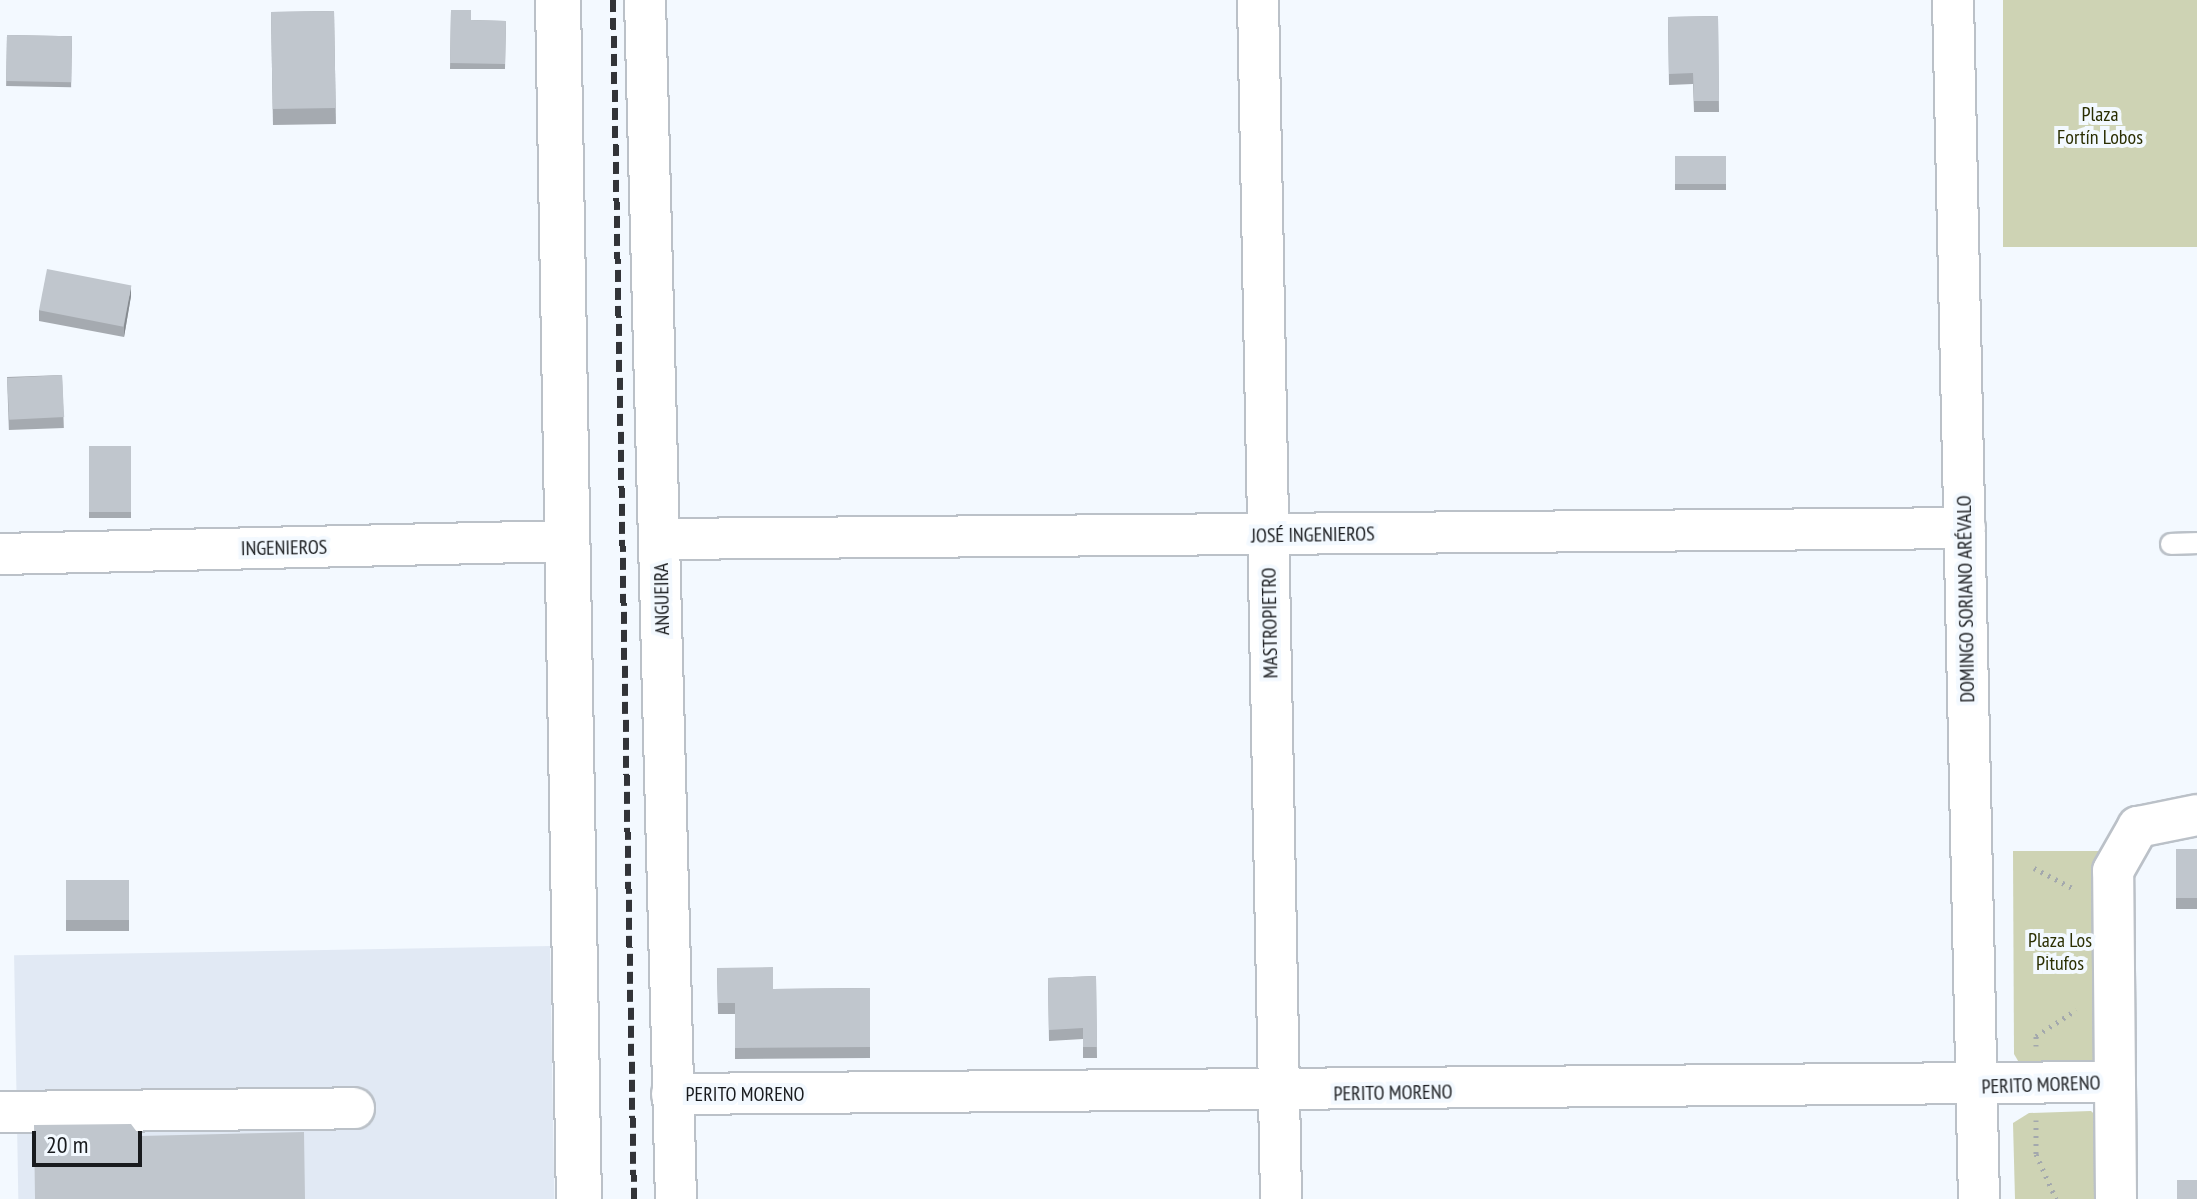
<!DOCTYPE html>
<meta charset="utf-8">
<style>
body{margin:0}
#map{position:relative;width:2197px;height:1199px;overflow:hidden;background:#f3f9ff;font-family:"PT Sans Narrow",sans-serif}
div>[style]{position:absolute}
[style*='--x']{left:calc(var(--x)*1px);top:calc(var(--y)*1px);width:calc(var(--w)*1px);rotate:calc(var(--a)*1deg)}
.built>*{inset:0;background:#e1e9f4;transform-origin:0 0}
.green>*{inset:0;background:#ced3b4;transform-origin:0 0}
.path>*{height:5px;margin-top:-2.5px;transform-origin:0;background:repeating-linear-gradient(90deg,#a3a8ad 0 2px,transparent 0 8px)}
.roads{filter:drop-shadow(2px 0 #bbc1c8) drop-shadow(-2px 0 #bbc1c8) drop-shadow(0 2px #bbc1c8) drop-shadow(0 -2px #bbc1c8)}
.service>*{height:20px;margin:-10px;padding:0 10px;transform-origin:10px;border-radius:10px;background:#fff}
.minor>*{height:40px;margin:-20px;padding:0 20px;transform-origin:20px;border-radius:20px;background:#fff}
.tertiary>*{height:44px;margin:-22px;padding:0 22px;transform-origin:22px;border-radius:22px;background:#fff}
.rail>*{height:6px;margin-top:-3px;transform-origin:0;background:repeating-linear-gradient(90deg,#323438 0 12px,transparent 0 18px)}
.wall>*{inset:0;background:#a5aab0;transform-origin:0 0}
.shaded-wall>*{inset:0;background:#868b90}
.building>*{inset:0;background:#c0c6cd;transform-origin:0 0}
span{translate:-50% -50%;white-space:nowrap;text-align:center;line-height:1.15;-webkit-text-stroke:8px #f3f9ff;paint-order:stroke}
.park-label{font-size:20px;color:#2a2e01}
.street-label{font-size:20px;color:#191b1e}
.scale{position:absolute;left:32px;top:1131px;width:110px;height:36px;box-sizing:border-box;border:4px solid #191b1e;border-top:0;padding-left:10px;font-size:24px;line-height:28px;white-space:nowrap;color:#191b1e;-webkit-text-stroke:6px #f3f9ff;paint-order:stroke}
</style>
<div id="map">
<div class="built">
<i style="left:550px;top:946px;width:253px;height:536px;rotate:89deg"></i>
</div>
<div class="green">
<i style="left:2003px;top:0;width:194px;height:247px"></i>
<i style="clip-path:polygon(2013px 851px,2106px 851px,2108px 1053px,2093px 1070px,2024px 1071px,2014px 1054px)"></i>
<i style="clip-path:polygon(2091px 1111px,2103px 1122px,2103px 1199px,2015px 1199px,2013px 1123px,2029px 1113px)"></i>
</div>
<div class="path">
<i style="--x:2034;--y:868;--w:47;--a:27.6"></i>
<i style="--x:2036;--y:1046;--w:10;--a:-90"></i>
<i style="--x:2036;--y:1036;--w:48;--a:-33"></i>
<i style="--x:2036;--y:1120;--w:34;--a:90"></i>
<i style="--x:2036;--y:1154;--w:49;--a:66"></i>
</div>
<div class="roads">
<div class="service">
<i style="--x:2171;--y:544;--w:26;--a:-2"></i>
</div>
<div class="minor">
<i style="--x:645;--y:0;--w:1199;--a:88.52"></i>
<i style="--x:1258;--y:0;--w:1199;--a:88.9"></i>
<i style="--x:1953;--y:0;--w:1199;--a:88.76"></i>
<i style="--x:661;--y:539;--w:1304;--a:-0.48"></i>
<i style="--x:0;--y:554;--w:569;--a:-1.31"></i>
<i style="--x:672;--y:1094;--w:1443;--a:-0.48"></i>
<i style="--x:0;--y:1112;--w:354;--a:-0.6"></i>
<i style="--x:2116;--y:1199;--w:328;--a:-90.5"></i>
<i style="--x:2113;--y:871;--w:51;--a:-60.4"></i>
<i style="--x:2138;--y:827;--w:60;--a:-11.5"></i>
</div>
<div class="tertiary">
<i style="--x:558;--y:0;--w:1199;--a:89"></i>
</div>
</div>
<div class="rail">
<i style="--x:613;--y:0;--w:1199;--a:89"></i>
</div>
<div class="wall">
<i style="clip-path:polygon(451px 10px,471px 20px,506px 21px,505px 69px,450px 69px)"></i>
<i style="left:334px;top:11px;width:113px;height:63px;rotate:89deg"></i>
<i style="clip-path:polygon(1718px 16px,1719px 112px,1694px 112px,1693px 84px,1669px 85px,1668px 17px)"></i>
<i style="left:7px;top:35px;width:65px;height:51px;rotate:1deg"></i>
<i style="left:1675px;top:156px;width:51px;height:34px"></i>
<i style="clip-path:polygon(131px 296px,124px 337px,39px 321px,39px 310px)"></i>
<i style="left:62px;top:375px;width:53px;height:55px;rotate:88deg"></i>
<i style="left:89px;top:446px;width:42px;height:72px"></i>
<i style="left:2176px;top:849px;width:21px;height:60px"></i>
<i style="left:66px;top:880px;width:63px;height:51px"></i>
<i style="clip-path:polygon(717px 968px,773px 989px,870px 988px,870px 1058px,735px 1059px,735px 1014px,718px 1014px)"></i>
<i style="clip-path:polygon(1096px 976px,1097px 1058px,1083px 1058px,1083px 1039px,1049px 1041px,1048px 978px)"></i>
</div>
<div class="shaded-wall">
<i style="clip-path:polygon(131px 285px,131px 296px,124px 337px,124px 326px)"></i>
</div>
<div class="building">
<i style="clip-path:polygon(451px 10px,471px 10px,471px 20px,506px 21px,505px 64px,450px 63px)"></i>
<i style="left:334px;top:11px;width:97px;height:63px;rotate:89deg"></i>
<i style="clip-path:polygon(1718px 16px,1719px 101px,1694px 101px,1693px 73px,1669px 74px,1668px 17px)"></i>
<i style="left:7px;top:35px;width:65px;height:46px;rotate:1deg"></i>
<i style="left:1675px;top:156px;width:51px;height:28px"></i>
<i style="left:47px;top:269px;width:86px;height:42px;rotate:11deg"></i>
<i style="left:62px;top:375px;width:42px;height:55px;rotate:87deg"></i>
<i style="left:89px;top:446px;width:42px;height:66px"></i>
<i style="left:2176px;top:849px;width:21px;height:49px"></i>
<i style="left:66px;top:880px;width:63px;height:40px"></i>
<i style="clip-path:polygon(773px 967px,773px 989px,870px 988px,870px 1047px,735px 1048px,735px 1003px,718px 1003px,717px 968px)"></i>
<i style="clip-path:polygon(1096px 976px,1097px 1047px,1083px 1047px,1083px 1028px,1049px 1030px,1048px 978px)"></i>
<i style="clip-path:polygon(131px 1124px,140px 1136px,304px 1132px,305px 1199px,35px 1199px,34px 1125px)"></i>
<i style="left:2177px;top:1180px;width:20px;height:19px"></i>
</div>
<div class="park-label">
<span style="left:2100px;top:126px">Plaza<br>Fortín Lobos</span>
<span style="left:2060px;top:952px">Plaza Los<br>Pitufos</span>
</div>
<div class="street-label">
<span style="left:1313px;top:535px;rotate:-1deg">JOSÉ INGENIEROS</span>
<span style="left:284px;top:548px;rotate:-1deg">INGENIEROS</span>
<span style="left:662px;top:599px;rotate:-91deg">ANGUEIRA</span>
<span style="left:1966px;top:599px;rotate:-91deg">DOMINGO SORIANO ARÉVALO</span>
<span style="left:1270px;top:623px;rotate:-91deg">MASTROPIETRO</span>
<span style="left:2041px;top:1085px;rotate:-2deg">PERITO MORENO</span>
<span style="left:1393px;top:1093px;rotate:-1deg">PERITO MORENO</span>
<span style="left:745px;top:1094px">PERITO MORENO</span>
</div>
<div class="scale">20 m</div>
</div>
